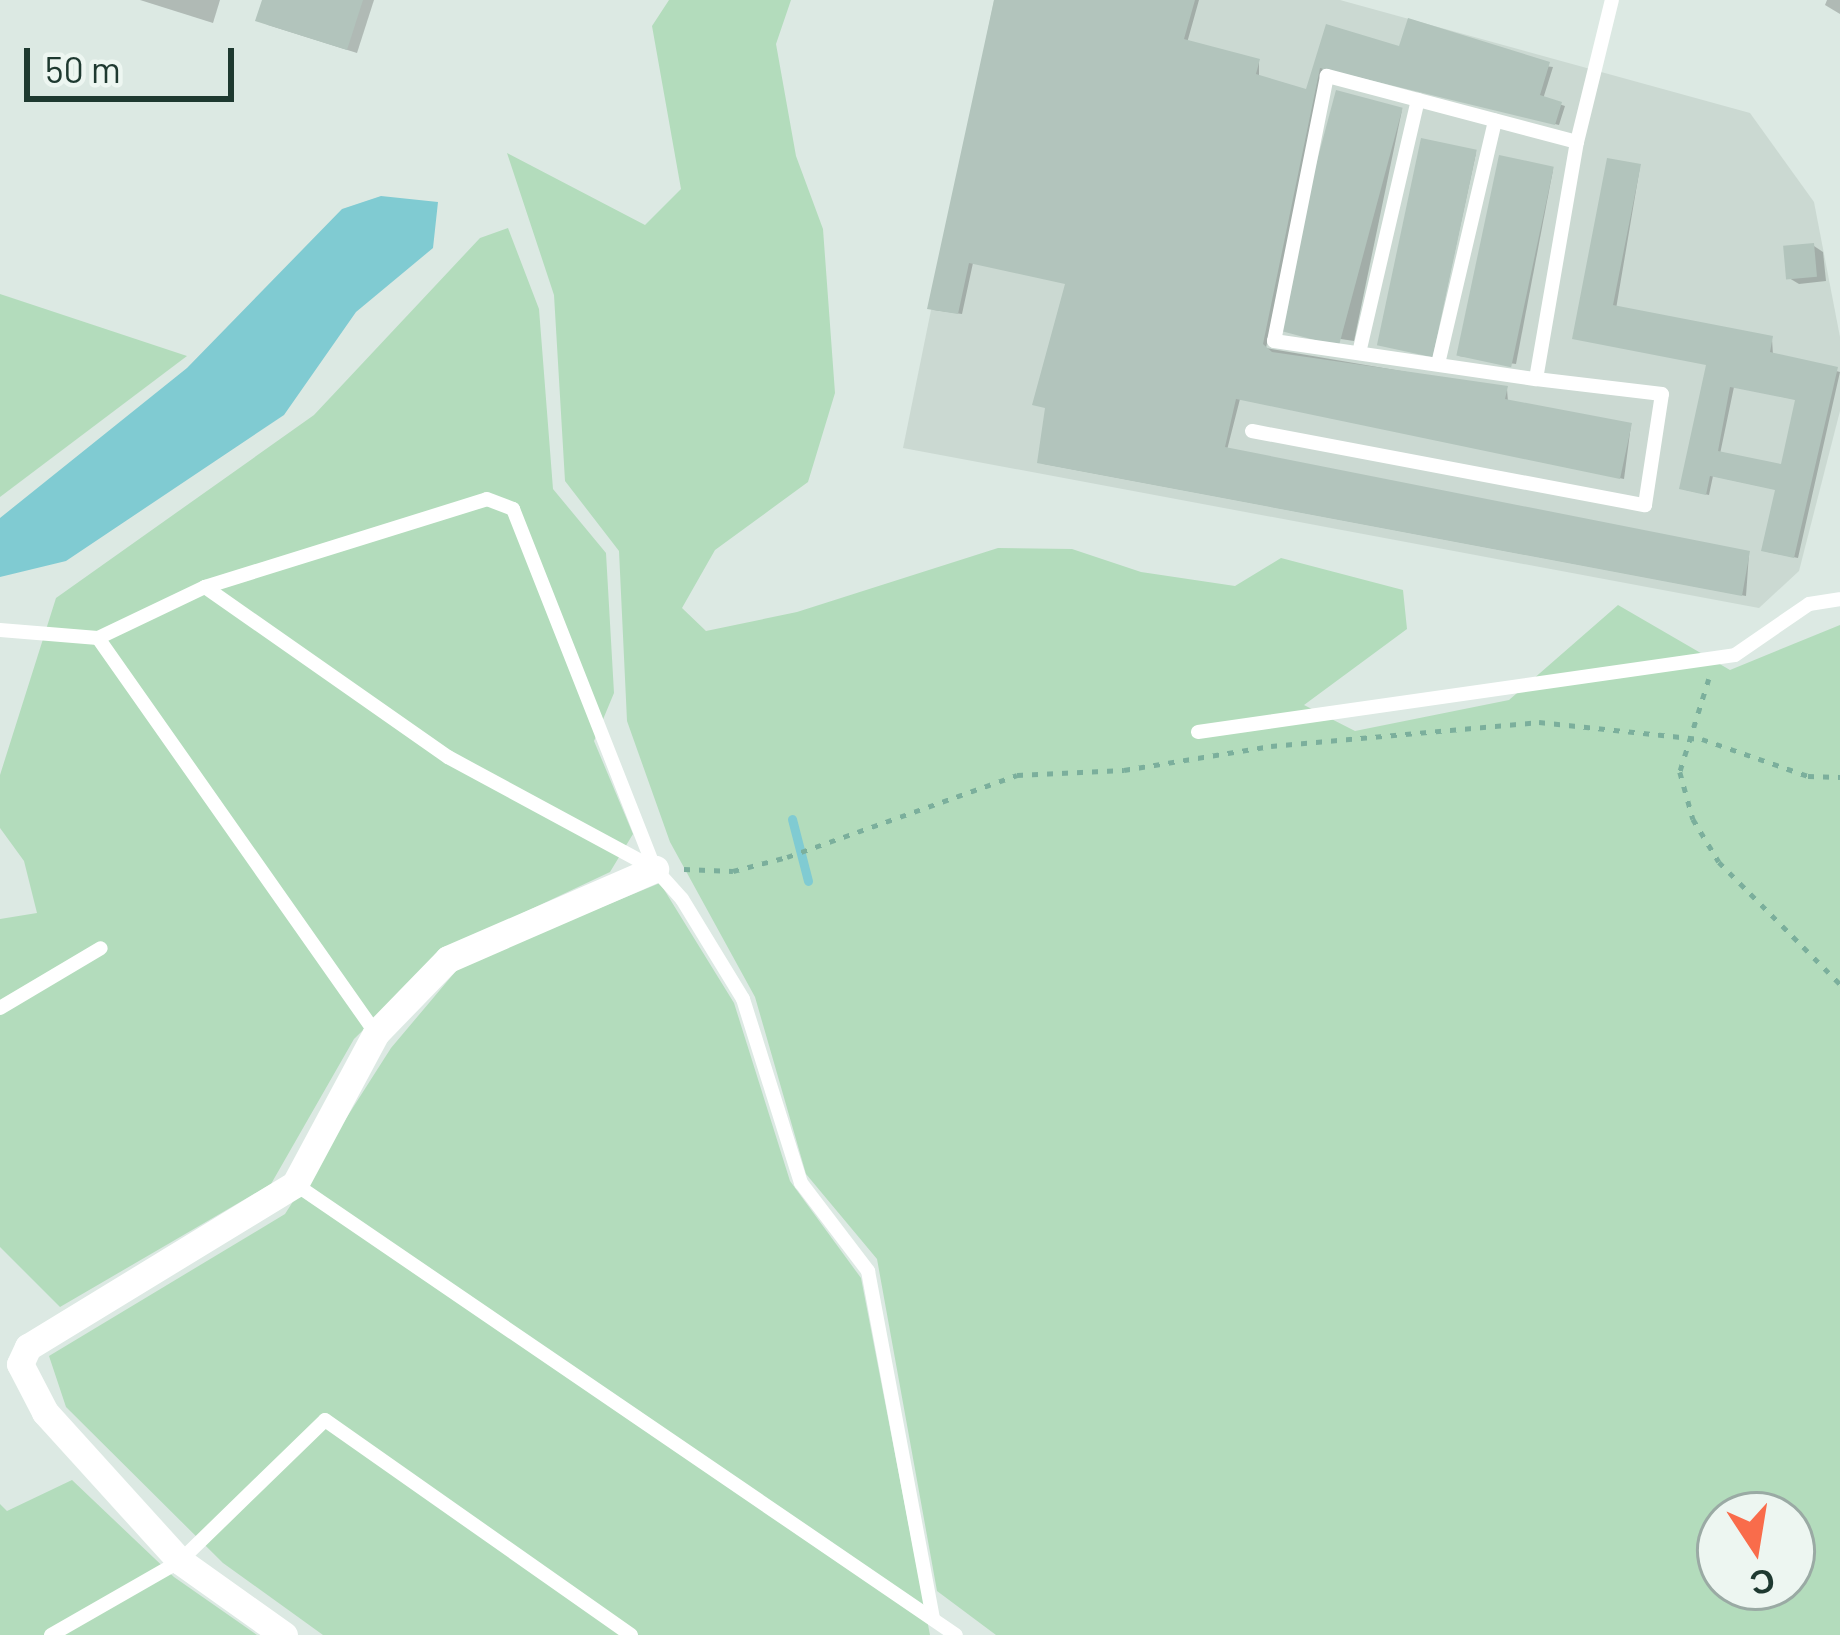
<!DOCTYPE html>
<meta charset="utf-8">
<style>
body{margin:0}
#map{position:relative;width:1840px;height:1635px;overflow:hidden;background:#dce9e3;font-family:Barlow,sans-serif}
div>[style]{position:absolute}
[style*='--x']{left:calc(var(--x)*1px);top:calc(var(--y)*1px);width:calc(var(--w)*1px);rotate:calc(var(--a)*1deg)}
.built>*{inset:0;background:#cbd9d2}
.green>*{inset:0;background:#b3dcbc}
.water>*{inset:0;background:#80cbd2}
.shadow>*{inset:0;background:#0003}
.stream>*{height:9px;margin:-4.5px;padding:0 4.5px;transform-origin:4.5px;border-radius:4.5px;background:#80cbd2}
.building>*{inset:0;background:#b2c4bc;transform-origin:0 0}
.path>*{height:4.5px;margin-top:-2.25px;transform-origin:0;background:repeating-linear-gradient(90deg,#7baf9c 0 6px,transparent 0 15px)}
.lane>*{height:14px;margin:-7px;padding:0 7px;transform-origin:7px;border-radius:7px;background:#fff}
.street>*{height:27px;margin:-13.5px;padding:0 13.5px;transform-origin:13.5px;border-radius:13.5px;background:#fff}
span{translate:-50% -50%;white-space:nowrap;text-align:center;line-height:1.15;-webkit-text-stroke:9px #edf6f1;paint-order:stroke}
.north{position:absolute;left:1696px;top:1491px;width:120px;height:120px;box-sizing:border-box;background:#edf6f1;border:3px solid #9aaaa4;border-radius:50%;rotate:168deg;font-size:33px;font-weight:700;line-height:48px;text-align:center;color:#1e3930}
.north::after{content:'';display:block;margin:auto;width:42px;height:54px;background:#f96c4b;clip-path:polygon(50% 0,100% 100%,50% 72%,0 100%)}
.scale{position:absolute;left:24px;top:48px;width:210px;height:54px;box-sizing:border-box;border:6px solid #1e3930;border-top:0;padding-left:15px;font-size:36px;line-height:42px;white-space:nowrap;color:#1e3930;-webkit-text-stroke:9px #edf6f1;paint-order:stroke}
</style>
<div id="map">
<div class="built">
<i style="clip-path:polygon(994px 0,1340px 0,1750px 113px,1814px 202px,1840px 337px,1840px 411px,1799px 571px,1759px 608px,903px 448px)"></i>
</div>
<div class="green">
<i style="clip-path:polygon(evenodd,669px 0,791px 0,776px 44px,796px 156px,823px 229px,835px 393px,808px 482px,715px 550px,682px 608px,706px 631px,797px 612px,998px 548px,1072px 549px,1141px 572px,1235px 586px,1281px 558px,1403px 590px,1407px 629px,1304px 705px,1355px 731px,1509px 700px,1618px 605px,1730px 670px,1840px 625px,1840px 1635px,996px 1635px,937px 1591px,877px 1259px,806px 1174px,755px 997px,670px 842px,627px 721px,619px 551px,565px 481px,554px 295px,507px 153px,645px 225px,681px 189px,652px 26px,669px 0,1720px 1515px,1792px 1515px,1792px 1587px,1720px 1587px,1720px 1515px)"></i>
<i style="clip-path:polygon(508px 228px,539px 309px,553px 489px,606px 553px,614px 693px,594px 741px,633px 834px,610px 872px,446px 949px,354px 1039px,271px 1184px,60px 1307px,0 1247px,0 919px,37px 913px,24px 861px,0 828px,0 775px,56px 598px,314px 415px,480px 238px)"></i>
<i style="clip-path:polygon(0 294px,187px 356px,0 497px)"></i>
<i style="clip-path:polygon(660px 883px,734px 1003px,790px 1181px,861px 1278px,930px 1635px,323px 1635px,223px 1563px,66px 1407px,49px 1356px,285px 1214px,391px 1048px,461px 965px)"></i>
<i style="clip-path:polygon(72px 1480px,174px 1577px,257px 1635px,0 1635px,0 1504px,7px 1511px)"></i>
</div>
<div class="water">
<i style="clip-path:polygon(381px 196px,438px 202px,433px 248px,356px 312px,284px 415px,66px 561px,0 577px,0 518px,187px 368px,342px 209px)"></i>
</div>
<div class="shadow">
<i style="clip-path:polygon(140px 0,220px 0,213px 23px)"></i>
<i style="clip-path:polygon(265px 0,374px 0,357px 53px,268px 25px,259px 20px)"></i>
<i style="clip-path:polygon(997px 0,1199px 0,1187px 43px,1259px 62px,1259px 78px,1308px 93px,1328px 27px,1401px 50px,1553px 67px,1543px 99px,1565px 106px,1559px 125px,1323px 67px,1266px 348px,1507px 389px,1508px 402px,1631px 425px,1624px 479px,1240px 399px,1227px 450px,1749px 554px,1746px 596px,1044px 464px,1069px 284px,973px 263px,962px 314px,934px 310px)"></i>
<i style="clip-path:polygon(1827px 0,1840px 0,1840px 14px,1825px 5px)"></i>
<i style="clip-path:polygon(1402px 110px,1354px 341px,1294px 332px)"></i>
<i style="clip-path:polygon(1476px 153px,1433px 352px,1380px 345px)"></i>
<i style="clip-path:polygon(evenodd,1640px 167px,1616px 309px,1772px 339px,1773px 355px,1840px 372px,1798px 558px,1768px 552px,1778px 490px,1713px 476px,1709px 495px,1686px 490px,1710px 364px,1579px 339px,1640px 167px,1734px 387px,1798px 400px,1783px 468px,1720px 454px,1734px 387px)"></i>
<i style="clip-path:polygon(1553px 170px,1516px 364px,1459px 356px)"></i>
<i style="clip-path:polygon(1814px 246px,1823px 252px,1826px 281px,1799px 284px,1789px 278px)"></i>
</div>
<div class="stream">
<i style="--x:792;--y:819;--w:64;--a:75.5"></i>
</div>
<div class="building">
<i style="clip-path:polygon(262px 0,363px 0,347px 50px,255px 21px)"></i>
<i style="clip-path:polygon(994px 0,1195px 0,1184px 39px,1260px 59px,1256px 74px,1306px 89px,1326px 24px,1399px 46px,1408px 18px,1550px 62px,1540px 95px,1562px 102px,1555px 125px,1320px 68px,1263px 344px,1272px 352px,1508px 386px,1505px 399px,1632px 423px,1620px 479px,1236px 399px,1225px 447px,1750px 551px,1742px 596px,1037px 463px,1045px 408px,1032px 405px,1065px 284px,969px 263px,958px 314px,927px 309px)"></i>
<i style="left:1336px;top:90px;width:69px;height:247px;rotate:15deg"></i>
<i style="left:1421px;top:138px;width:57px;height:212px;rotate:12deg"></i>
<i style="left:1499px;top:155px;width:56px;height:205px;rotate:12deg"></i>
<i style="clip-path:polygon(evenodd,1607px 158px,1641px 164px,1613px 305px,1773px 336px,1770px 352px,1838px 367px,1794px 558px,1761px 551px,1775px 490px,1710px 476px,1706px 495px,1679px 489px,1706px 365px,1572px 339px,1607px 158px,1730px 387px,1795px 400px,1781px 464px,1718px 451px,1730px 387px)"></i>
<i style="left:1814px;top:243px;width:34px;height:31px;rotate:85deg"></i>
</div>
<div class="path">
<i style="--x:1709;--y:679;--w:97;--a:107.3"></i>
<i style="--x:1680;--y:772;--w:49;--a:74.5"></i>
<i style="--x:1693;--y:819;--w:50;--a:58.8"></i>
<i style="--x:1719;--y:862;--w:172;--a:45.2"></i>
<i style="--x:684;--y:869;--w:49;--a:2.3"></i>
<i style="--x:733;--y:871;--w:56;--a:-14.5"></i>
<i style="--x:787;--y:857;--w:244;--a:-19.6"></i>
<i style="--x:1017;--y:775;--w:107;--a:-2.7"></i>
<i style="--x:1124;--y:770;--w:149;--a:-9.3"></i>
<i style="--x:1271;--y:746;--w:269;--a:-5.1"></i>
<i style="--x:1539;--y:722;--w:164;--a:6"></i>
<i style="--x:1702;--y:739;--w:112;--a:19.2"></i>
<i style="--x:1808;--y:776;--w:32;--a:2"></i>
</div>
<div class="lane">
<i style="--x:1577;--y:142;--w:259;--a:-165.2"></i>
<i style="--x:1327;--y:76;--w:270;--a:101.3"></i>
<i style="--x:1274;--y:341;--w:265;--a:8.3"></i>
<i style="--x:1536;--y:379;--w:241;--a:-80.2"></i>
<i style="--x:1577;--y:142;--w:146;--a:-76.2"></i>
<i style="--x:1359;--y:353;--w:260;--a:-76.9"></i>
<i style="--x:1438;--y:364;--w:250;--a:-76.8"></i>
<i style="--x:1252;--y:431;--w:400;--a:10.7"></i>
<i style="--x:1645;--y:505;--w:112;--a:-81.3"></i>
<i style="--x:1662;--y:394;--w:127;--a:-173.2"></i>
<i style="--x:205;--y:587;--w:297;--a:35"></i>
<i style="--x:448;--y:757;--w:235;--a:28.4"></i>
<i style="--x:655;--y:869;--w:40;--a:48"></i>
<i style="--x:682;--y:899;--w:117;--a:58.6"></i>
<i style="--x:743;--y:999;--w:193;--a:72.5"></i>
<i style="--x:801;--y:1183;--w:111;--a:52.7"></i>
<i style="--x:868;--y:1271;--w:354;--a:79.4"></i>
<i style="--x:0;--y:630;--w:98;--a:4.7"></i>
<i style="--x:98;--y:638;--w:119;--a:-25.5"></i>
<i style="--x:205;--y:587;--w:295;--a:-17.3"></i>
<i style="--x:487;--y:499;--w:28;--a:21"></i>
<i style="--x:513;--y:509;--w:387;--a:68.5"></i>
<i style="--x:98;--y:638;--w:483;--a:54.9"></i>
<i style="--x:1198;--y:732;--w:542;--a:-8.16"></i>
<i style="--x:1735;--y:655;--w:90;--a:-34.6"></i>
<i style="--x:1809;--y:604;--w:31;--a:-9"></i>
<i style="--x:0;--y:1008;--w:117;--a:-30.7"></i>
<i style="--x:295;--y:1184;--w:800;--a:34.31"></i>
<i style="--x:51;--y:1635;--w:149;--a:-29.8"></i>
<i style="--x:180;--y:1561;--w:202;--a:-44.2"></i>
<i style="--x:325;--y:1420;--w:374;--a:35.1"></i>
</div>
<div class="street">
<i style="--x:284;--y:1635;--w:128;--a:-144.6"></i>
<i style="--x:180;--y:1561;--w:201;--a:-132.2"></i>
<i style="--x:45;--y:1412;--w:54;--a:-117.5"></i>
<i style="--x:20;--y:1364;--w:19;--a:-65"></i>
<i style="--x:28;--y:1347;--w:313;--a:-31.4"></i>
<i style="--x:295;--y:1184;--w:171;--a:-61.8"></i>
<i style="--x:376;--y:1033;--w:103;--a:-45.8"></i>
<i style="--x:448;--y:959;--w:226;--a:-23.5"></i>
</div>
<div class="north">С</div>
<div class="scale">50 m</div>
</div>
